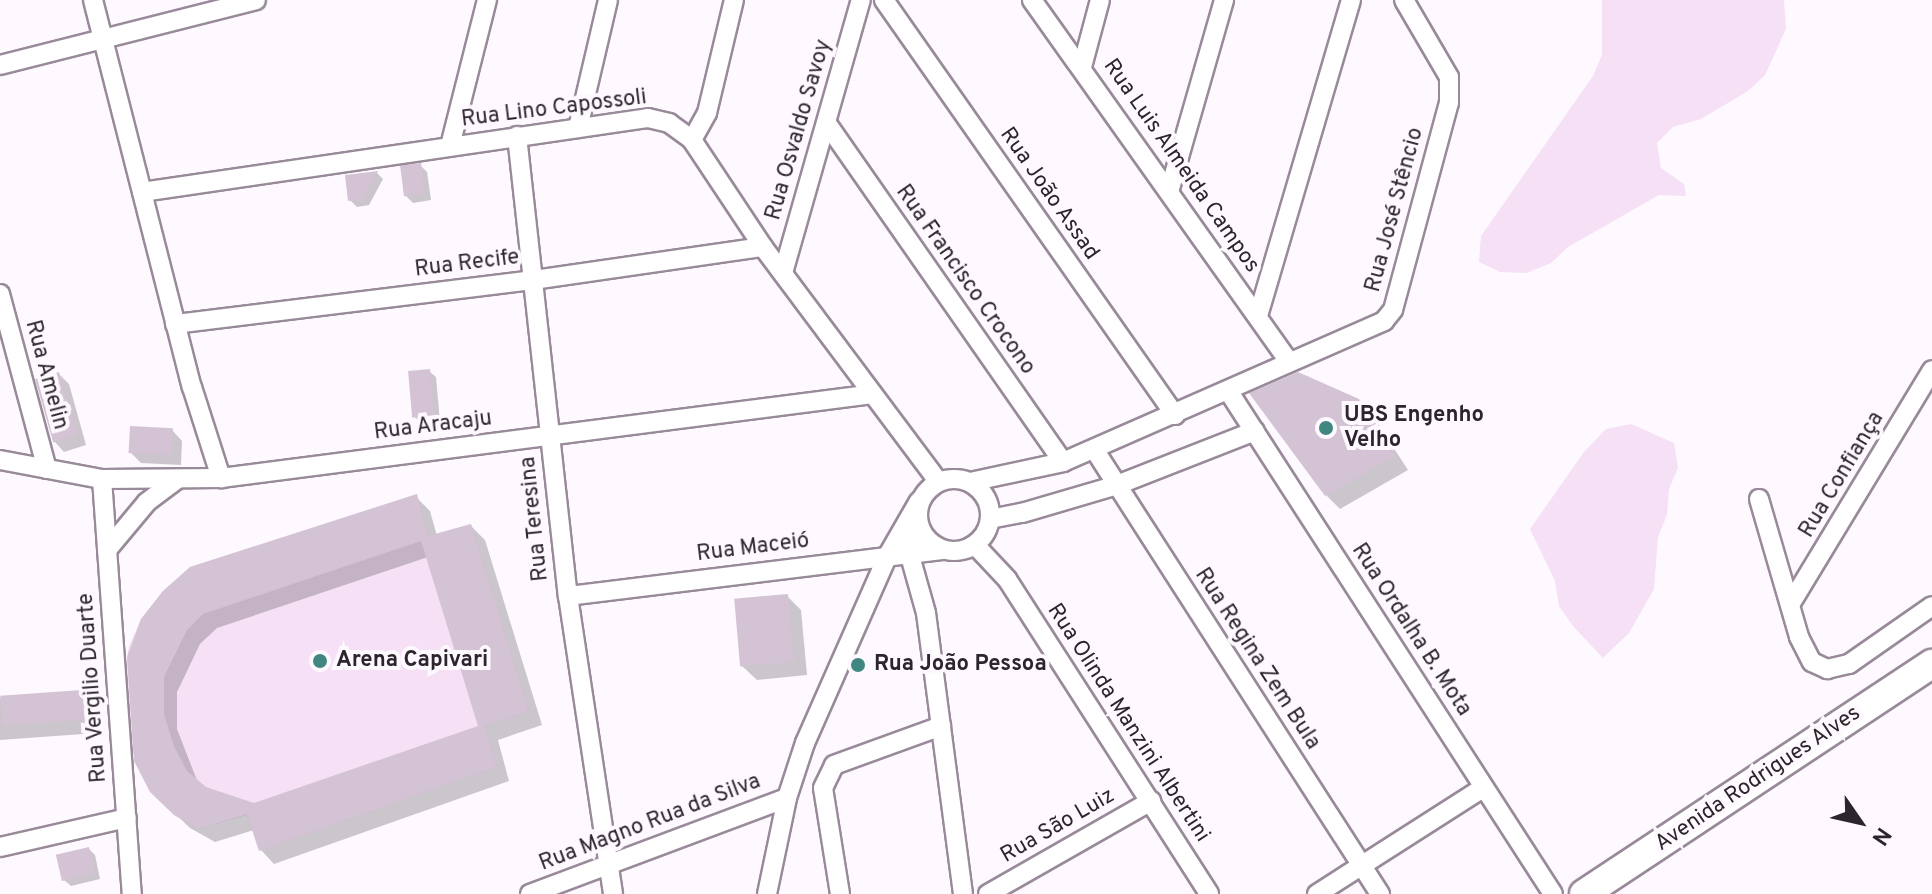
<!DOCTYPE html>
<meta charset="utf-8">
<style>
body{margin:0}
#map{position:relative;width:1932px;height:894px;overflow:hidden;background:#fef8ff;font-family:Overpass,sans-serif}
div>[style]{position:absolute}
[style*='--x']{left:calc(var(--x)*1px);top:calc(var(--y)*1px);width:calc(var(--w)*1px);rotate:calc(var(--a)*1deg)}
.green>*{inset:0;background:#f5e0f6}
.shadow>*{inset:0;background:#0003}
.building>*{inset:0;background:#d3c3d4;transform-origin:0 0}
.roads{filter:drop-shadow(2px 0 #998a9a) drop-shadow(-2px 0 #998a9a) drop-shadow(0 2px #998a9a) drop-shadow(0 -2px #998a9a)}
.minor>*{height:18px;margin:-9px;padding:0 9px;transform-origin:9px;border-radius:9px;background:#fff}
.minor>.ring{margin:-9px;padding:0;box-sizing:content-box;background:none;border:18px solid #fff;border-radius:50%}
.primary>*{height:28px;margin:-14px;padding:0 14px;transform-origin:14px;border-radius:14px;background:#fff}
.dots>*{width:22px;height:22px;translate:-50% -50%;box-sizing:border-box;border:4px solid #fef8ff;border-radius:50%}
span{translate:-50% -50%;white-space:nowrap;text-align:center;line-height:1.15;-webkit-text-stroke:8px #fef8ff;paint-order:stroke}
.street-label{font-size:22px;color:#2c262c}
.poi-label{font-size:22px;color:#2c262c;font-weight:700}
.left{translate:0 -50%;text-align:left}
.north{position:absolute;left:1820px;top:782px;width:80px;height:80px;-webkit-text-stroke:6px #fef8ff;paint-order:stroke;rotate:124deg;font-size:22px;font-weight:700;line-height:32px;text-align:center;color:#2c262c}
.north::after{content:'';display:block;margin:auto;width:28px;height:36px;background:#2c262c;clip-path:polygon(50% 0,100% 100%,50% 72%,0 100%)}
</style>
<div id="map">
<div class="green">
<i style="clip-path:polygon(1602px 0,1784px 0,1786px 29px,1765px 75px,1748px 91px,1701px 119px,1673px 127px,1657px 143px,1661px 168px,1684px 184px,1686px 196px,1659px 195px,1568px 247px,1551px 263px,1527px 273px,1500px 272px,1479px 262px,1481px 236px,1593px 76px,1602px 55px)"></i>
<i style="clip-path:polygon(1631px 424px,1674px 443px,1678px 468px,1669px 489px,1667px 515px,1658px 537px,1654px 589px,1629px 633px,1603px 658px,1573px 626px,1559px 606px,1555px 581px,1530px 529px,1584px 452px,1606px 429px)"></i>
<i style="clip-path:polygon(417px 494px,428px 536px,471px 524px,529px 711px,485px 726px,497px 767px,259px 851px,247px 815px,199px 829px,174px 815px,150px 792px,127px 737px,123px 675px,129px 646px,141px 619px,163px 591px,190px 567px)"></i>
</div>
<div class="shadow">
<i style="clip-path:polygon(420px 165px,427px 172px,431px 200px,413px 203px,406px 196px)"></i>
<i style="clip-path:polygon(377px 173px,383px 179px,369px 205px,357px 207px,350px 200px,347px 177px)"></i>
<i style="clip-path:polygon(429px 371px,436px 377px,440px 422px,421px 424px,415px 417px)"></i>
<i style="clip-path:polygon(59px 374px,69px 384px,86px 445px,64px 452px,54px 441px)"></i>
<i style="clip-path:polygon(1358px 401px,1373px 416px,1408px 470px,1340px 509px,1326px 495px)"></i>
<i style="clip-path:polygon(172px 430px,182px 441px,181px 465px,141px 463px,131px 453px)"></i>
<i style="clip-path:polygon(evenodd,416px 497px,430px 511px,437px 536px,471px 526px,485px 540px,542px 725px,498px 740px,509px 781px,274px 864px,261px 850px,254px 830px,215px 842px,190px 828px,152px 791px,131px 647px,416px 497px,428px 557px,481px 728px,254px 805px,205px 789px,198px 783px,177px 729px,177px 692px,200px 644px,217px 628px,428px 557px)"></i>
<i style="clip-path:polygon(787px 596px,801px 610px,807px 675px,757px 680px,742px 666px)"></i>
<i style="clip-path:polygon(81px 692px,95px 706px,97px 733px,0 740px,0 698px)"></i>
<i style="clip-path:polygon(89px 849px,95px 855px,100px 879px,71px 886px,64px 880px)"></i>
</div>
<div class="building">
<i style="left:421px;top:163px;width:31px;height:21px;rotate:83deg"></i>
<i style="clip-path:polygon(378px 171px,362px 199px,348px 201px,345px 175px)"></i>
<i style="left:430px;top:369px;width:47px;height:22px;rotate:85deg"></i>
<i style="left:59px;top:372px;width:66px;height:25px;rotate:74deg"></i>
<i style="clip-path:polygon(1298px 372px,1359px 399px,1396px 456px,1325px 496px,1249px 393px)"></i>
<i style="left:130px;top:426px;width:43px;height:27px;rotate:3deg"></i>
<i style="clip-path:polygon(evenodd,417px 494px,428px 536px,471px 524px,529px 711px,485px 726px,497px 767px,259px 851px,247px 814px,199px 829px,174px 815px,150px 792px,134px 761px,127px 657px,141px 619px,163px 591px,190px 567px,417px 494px,421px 541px,478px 726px,254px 803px,206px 787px,187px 771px,174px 746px,164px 714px,164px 677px,187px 630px,203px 614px,421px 541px)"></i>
<i style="left:788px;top:594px;width:68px;height:54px;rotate:85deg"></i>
<i style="left:82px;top:690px;width:30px;height:82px;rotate:86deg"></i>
<i style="left:89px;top:847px;width:27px;height:34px;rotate:77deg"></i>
</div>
<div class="roads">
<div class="minor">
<i style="--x:93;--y:0;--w:399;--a:75.7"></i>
<i style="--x:192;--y:387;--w:96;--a:72.3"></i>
<i style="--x:884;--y:0;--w:507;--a:54.96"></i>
<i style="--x:1032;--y:0;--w:443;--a:54.6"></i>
<i style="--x:0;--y:65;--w:264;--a:-14.2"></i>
<i style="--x:1082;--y:67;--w:69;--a:-75"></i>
<i style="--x:828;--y:125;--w:411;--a:55.1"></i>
<i style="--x:578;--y:128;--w:131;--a:-76.8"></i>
<i style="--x:517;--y:136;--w:463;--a:83.7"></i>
<i style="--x:568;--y:596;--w:301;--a:81.4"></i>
<i style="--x:692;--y:140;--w:31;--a:-61"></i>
<i style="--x:707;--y:113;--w:116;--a:-76.6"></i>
<i style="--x:450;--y:146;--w:151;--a:-75.8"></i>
<i style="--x:142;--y:192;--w:511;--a:-8.32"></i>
<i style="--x:648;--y:118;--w:22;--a:13"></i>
<i style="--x:669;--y:123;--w:29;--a:36"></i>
<i style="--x:692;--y:140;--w:128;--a:56.4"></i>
<i style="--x:763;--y:247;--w:292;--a:53.2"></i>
<i style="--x:1169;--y:192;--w:200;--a:-74"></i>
<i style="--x:783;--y:273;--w:284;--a:-74.1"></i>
<i style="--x:0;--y:294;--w:181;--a:75"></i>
<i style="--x:1258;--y:316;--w:329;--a:-73.6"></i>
<i style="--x:175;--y:324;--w:361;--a:-7"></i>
<i style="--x:533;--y:280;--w:232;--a:-8.2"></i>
<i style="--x:1229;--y:392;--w:597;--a:57.16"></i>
<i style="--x:1094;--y:449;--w:529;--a:57.27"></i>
<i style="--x:0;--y:460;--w:104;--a:10.6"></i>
<i style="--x:102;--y:479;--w:119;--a:-0.5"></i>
<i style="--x:221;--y:478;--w:657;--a:-7.34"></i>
<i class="ring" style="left:918px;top:479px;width:54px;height:54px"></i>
<i style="--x:102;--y:479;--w:416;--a:85.9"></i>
<i style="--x:970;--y:482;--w:95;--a:-12.1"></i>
<i style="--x:1063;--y:462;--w:351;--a:-23.7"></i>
<i style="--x:1384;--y:321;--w:14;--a:-51"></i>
<i style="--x:1393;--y:310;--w:214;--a:-74.9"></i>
<i style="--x:1449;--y:103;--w:26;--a:-90"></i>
<i style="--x:1449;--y:77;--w:89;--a:-120.3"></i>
<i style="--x:1759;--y:499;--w:144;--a:73.8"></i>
<i style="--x:1799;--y:637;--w:28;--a:63"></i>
<i style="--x:1812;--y:662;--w:17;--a:25"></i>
<i style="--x:1827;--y:669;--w:23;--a:-13"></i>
<i style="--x:1849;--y:664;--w:101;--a:-34.9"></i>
<i style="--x:917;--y:515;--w:42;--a:99.7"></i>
<i style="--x:910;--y:556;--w:59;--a:74.3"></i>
<i style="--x:926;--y:613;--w:283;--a:82.5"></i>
<i style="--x:990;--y:519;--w:33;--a:-11"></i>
<i style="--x:1022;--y:513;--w:99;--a:-16.4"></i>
<i style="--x:1117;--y:485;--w:148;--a:-21.4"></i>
<i style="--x:975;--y:545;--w:47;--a:46.7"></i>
<i style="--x:1007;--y:579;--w:374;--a:57.3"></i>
<i style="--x:107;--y:550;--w:62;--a:-50.2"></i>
<i style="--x:147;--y:502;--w:38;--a:-37"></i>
<i style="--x:568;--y:596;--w:378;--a:-7"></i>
<i style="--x:1791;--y:603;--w:272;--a:-58.8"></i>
<i style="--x:0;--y:847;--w:130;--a:-12.9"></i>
<i style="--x:530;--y:894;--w:274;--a:-20.5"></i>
<i style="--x:767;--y:894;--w:98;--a:-78.2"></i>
<i style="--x:787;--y:798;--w:58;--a:-71.9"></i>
<i style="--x:805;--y:743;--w:206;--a:-66.2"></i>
<i style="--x:888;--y:555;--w:62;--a:-60.1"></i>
<i style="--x:840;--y:894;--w:107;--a:-99.1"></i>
<i style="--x:823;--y:788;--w:25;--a:-64"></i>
<i style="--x:834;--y:765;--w:114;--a:-20"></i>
<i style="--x:988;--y:894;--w:188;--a:-29.7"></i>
<i style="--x:1317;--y:894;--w:198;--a:-32.6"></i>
</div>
<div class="primary">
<i style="--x:1584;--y:894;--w:417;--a:-33.5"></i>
</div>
</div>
<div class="dots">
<i style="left:1326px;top:428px;background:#408781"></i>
<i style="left:320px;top:661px;background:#408781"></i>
<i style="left:858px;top:665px;background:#408781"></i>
</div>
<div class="street-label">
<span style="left:554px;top:109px;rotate:-7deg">Rua Lino Capossoli</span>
<span style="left:799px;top:130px;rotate:-74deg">Rua Osvaldo Savoy</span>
<span style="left:1181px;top:166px;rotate:55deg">Rua Luis Almeida Campos</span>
<span style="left:1049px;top:194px;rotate:55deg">Rua João Assad</span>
<span style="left:1395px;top:210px;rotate:-75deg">Rua José Stêncio</span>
<span style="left:467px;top:264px;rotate:-7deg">Rua Recife</span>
<span style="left:965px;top:280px;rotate:55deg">Rua Francisco Crocono</span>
<span style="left:46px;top:375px;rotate:75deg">Rua Amelin</span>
<span style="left:433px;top:426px;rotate:-7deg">Rua Aracaju</span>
<span style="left:1842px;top:475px;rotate:-59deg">Rua Confiança</span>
<span style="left:535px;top:519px;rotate:-96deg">Rua Teresina</span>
<span style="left:753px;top:548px;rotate:-7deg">Rua Maceió</span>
<span style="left:1411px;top:630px;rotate:57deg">Rua Ordalha B. Mota</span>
<span style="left:1257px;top:659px;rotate:57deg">Rua Regina Zem Bula</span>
<span style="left:93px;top:688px;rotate:-94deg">Rua Vergilio Duarte</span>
<span style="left:1128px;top:723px;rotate:57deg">Rua Olinda Manzini Albertini</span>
<span style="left:1758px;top:779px;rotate:-34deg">Avenida Rodrigues Alves</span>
<span style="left:650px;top:823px;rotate:-21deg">Rua Magno Rua da Silva</span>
<span style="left:1058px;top:826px;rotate:-30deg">Rua São Luiz</span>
</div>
<div class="poi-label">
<span class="left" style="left:1344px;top:428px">UBS Engenho<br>Velho</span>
<span class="left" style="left:336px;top:661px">Arena Capivari</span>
<span class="left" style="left:874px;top:665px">Rua João Pessoa</span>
</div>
<div class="north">N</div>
</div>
